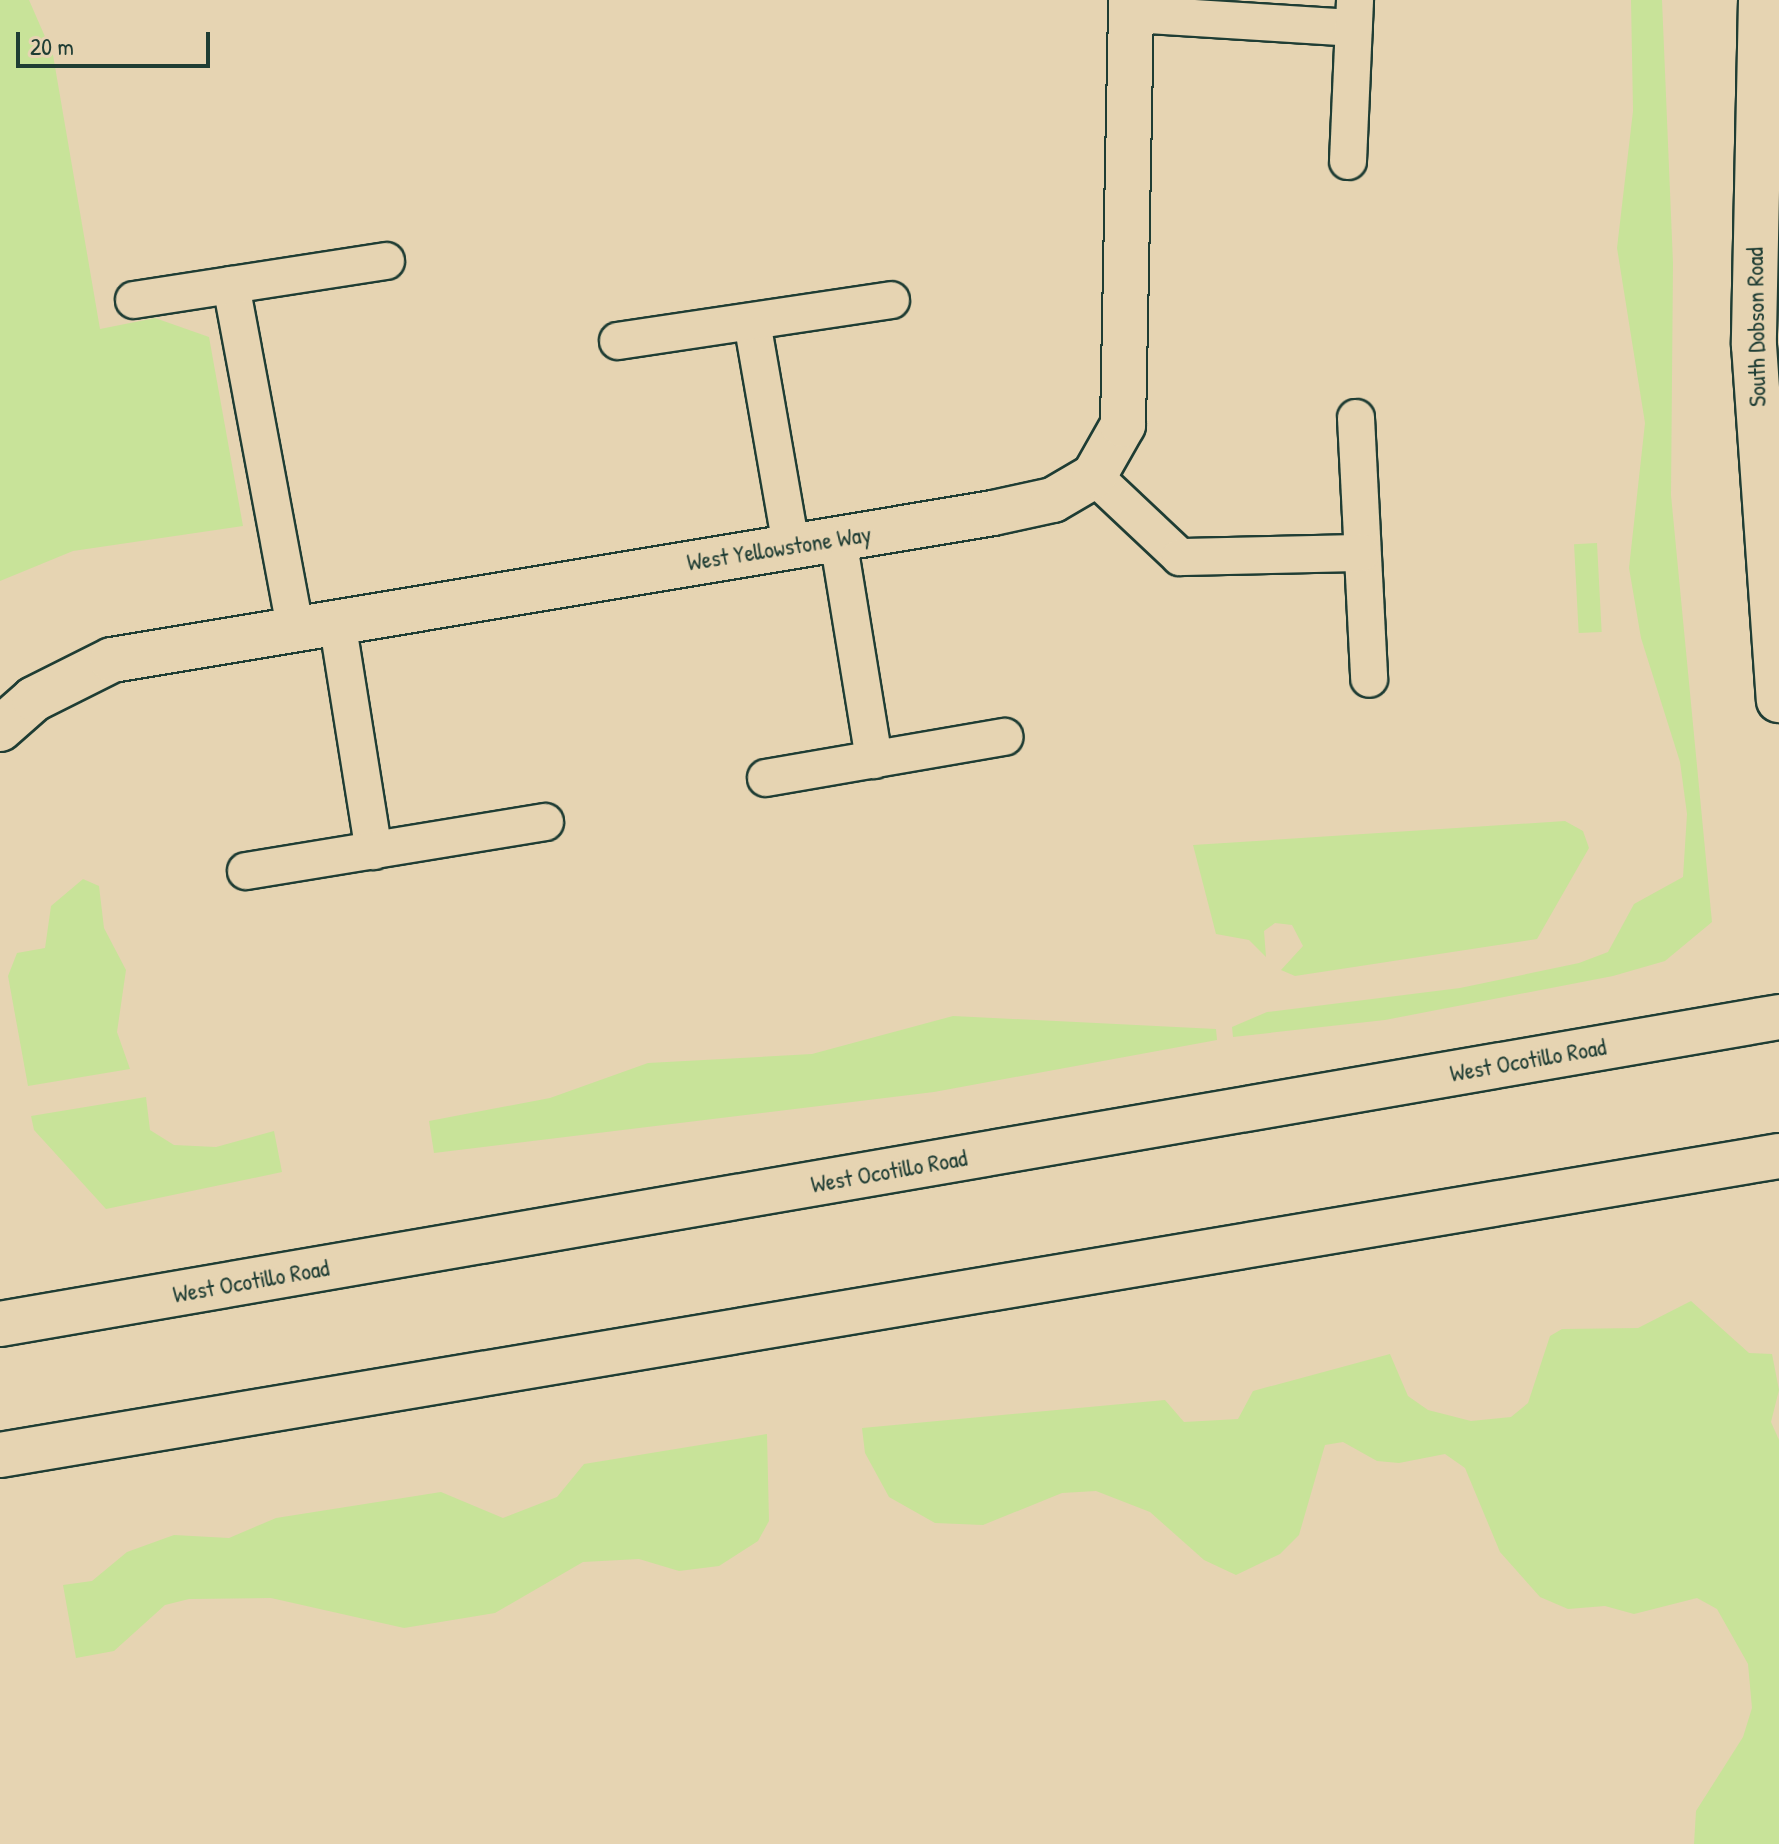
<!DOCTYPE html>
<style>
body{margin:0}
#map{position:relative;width:1779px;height:1844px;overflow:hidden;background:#e6d4b2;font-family:"Patrick Hand",sans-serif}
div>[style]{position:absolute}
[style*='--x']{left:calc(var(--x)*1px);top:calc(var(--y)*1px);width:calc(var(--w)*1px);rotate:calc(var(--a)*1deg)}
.green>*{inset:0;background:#c8e399;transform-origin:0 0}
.roads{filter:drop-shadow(2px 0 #1f3d34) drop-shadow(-2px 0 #1f3d34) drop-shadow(0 2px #1f3d34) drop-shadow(0 -2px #1f3d34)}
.service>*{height:36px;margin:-18px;padding:0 18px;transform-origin:18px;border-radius:18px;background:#e6d4b2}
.minor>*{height:44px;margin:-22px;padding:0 22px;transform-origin:22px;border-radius:22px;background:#e6d4b2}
.tertiary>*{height:44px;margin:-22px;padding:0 22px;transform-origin:22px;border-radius:22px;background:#e6d4b2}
.secondary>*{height:44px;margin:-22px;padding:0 22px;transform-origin:22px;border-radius:22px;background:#e6d4b2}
span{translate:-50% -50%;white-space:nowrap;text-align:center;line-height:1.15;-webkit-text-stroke:6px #e6d4b2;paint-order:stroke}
.street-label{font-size:24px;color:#1f3d34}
.scale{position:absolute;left:16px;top:32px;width:194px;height:36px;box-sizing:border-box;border:4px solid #1f3d34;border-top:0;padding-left:10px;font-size:24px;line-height:28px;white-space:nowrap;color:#1f3d34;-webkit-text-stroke:6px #e6d4b2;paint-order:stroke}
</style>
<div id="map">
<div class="green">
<i style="clip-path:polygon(0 0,29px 0,53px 55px,100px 329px,155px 318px,209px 337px,243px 526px,73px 551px,0 581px)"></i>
<i style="clip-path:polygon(1631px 0,1662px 0,1673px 263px,1671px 495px,1712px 922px,1665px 961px,1613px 976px,1385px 1020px,1233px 1037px,1232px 1027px,1267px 1012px,1460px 988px,1579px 963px,1608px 952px,1634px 904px,1683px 877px,1687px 814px,1680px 762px,1641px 638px,1629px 568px,1645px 423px,1617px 248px,1633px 111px)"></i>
<i style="left:1597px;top:543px;width:89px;height:23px;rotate:87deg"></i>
<i style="clip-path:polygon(1565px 821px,1583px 831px,1589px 848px,1537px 939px,1295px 976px,1281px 970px,1303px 946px,1292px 925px,1275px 923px,1264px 931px,1266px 957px,1249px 940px,1216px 934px,1193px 845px)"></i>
<i style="clip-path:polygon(83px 879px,99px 886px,104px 928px,126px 970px,117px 1032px,130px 1069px,28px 1086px,8px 976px,17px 953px,45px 948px,51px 906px)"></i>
<i style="clip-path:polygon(953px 1016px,1216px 1029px,1217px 1040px,934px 1092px,434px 1153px,429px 1121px,550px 1098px,648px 1063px,812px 1054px)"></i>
<i style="clip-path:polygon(146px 1097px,150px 1130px,174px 1145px,216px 1147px,274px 1131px,282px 1172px,106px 1209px,34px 1130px,31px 1116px)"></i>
<i style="clip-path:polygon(1691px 1301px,1749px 1353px,1772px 1354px,1779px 1390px,1771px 1422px,1779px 1440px,1779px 1844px,1694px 1844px,1696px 1811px,1743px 1737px,1752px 1708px,1748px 1664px,1717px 1609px,1697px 1598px,1634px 1614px,1605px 1606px,1568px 1609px,1540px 1597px,1500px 1552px,1465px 1468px,1445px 1454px,1399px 1463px,1377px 1461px,1343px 1442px,1325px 1445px,1299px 1535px,1280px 1554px,1236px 1575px,1204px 1560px,1150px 1512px,1096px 1491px,1062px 1493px,983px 1525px,935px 1523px,889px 1497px,865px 1453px,862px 1428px,1165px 1400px,1184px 1422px,1238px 1419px,1253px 1391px,1390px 1354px,1408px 1396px,1428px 1410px,1471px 1421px,1511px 1417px,1528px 1403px,1550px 1336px,1562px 1329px,1638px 1328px)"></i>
<i style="clip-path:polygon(767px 1434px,769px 1521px,758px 1541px,719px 1566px,679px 1571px,639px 1559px,583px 1562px,495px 1613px,404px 1628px,271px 1598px,189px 1599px,165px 1605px,114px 1651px,76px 1658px,63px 1585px,92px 1581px,127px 1552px,174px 1535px,229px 1538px,276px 1518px,441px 1492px,503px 1518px,557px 1497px,584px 1464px)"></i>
</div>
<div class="roads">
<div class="service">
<i style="--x:1131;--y:14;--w:223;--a:3.6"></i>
<i style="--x:1348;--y:161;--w:161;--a:-87.5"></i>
<i style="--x:231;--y:285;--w:349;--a:79.4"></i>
<i style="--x:134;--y:300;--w:255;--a:-8.8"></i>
<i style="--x:752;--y:322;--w:227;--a:80.1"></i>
<i style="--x:618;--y:341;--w:276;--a:-8.5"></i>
<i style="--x:1356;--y:418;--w:261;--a:87.1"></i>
<i style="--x:1094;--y:476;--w:118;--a:43.3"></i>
<i style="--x:1180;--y:557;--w:181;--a:-1.3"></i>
<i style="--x:838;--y:539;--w:224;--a:80.7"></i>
<i style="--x:337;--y:621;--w:233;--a:80.9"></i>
<i style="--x:766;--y:778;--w:242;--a:-9.8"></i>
<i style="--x:246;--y:871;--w:303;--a:-9.3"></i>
</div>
<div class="minor">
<i style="--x:0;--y:729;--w:45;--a:-41.4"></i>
<i style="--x:34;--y:699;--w:87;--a:-26.6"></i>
<i style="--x:112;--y:660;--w:893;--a:-9.47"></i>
<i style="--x:993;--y:513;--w:61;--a:-12.2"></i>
<i style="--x:1053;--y:500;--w:48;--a:-30.3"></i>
<i style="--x:1094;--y:476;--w:59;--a:-60.4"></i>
<i style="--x:1123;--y:425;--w:425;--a:-88.9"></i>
</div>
<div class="tertiary">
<i style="--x:1761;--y:0;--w:345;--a:91.2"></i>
<i style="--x:1754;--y:345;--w:356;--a:86"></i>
</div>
<div class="secondary">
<i style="--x:0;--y:1324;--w:1805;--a:-9.79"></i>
<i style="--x:0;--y:1455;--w:1804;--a:-9.54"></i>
</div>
</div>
<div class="street-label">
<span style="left:1756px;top:327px;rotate:-91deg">South Dobson Road</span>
<span style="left:779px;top:548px;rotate:-9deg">West Yellowstone Way</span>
<span style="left:1528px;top:1060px;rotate:-10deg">West Ocotillo Road</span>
<span style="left:889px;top:1171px;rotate:-10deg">West Ocotillo Road</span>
<span style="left:251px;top:1281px;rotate:-10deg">West Ocotillo Road</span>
</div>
<div class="scale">20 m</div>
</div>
